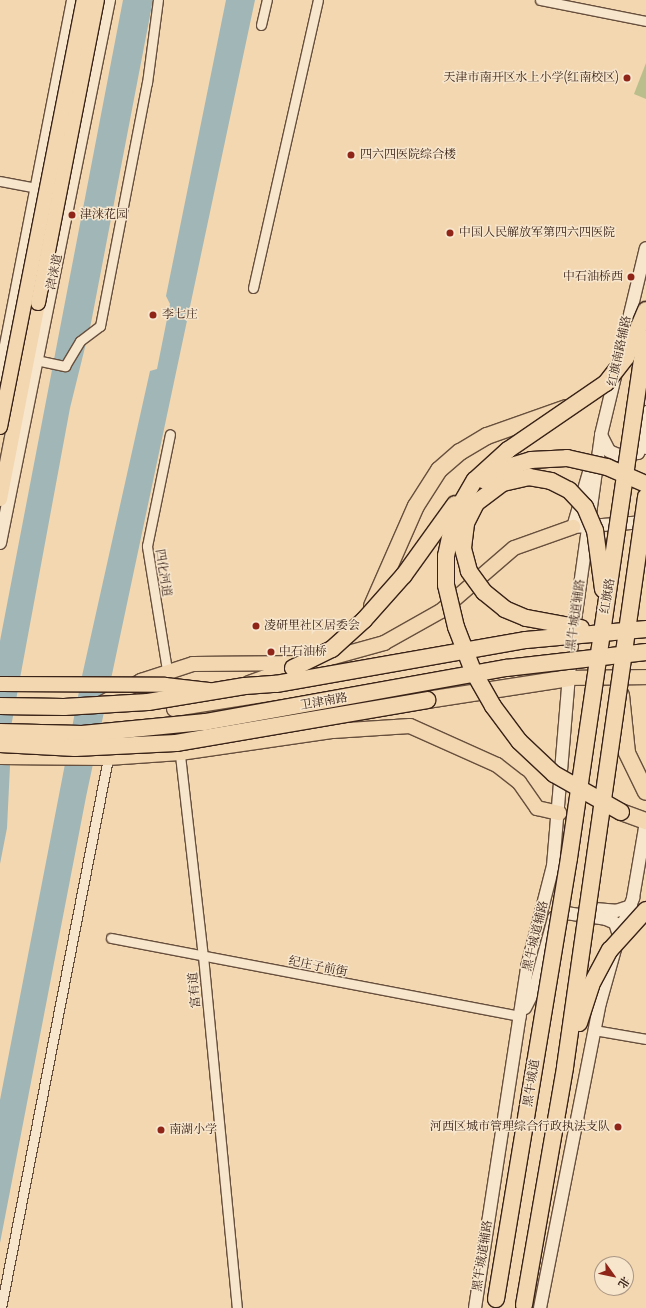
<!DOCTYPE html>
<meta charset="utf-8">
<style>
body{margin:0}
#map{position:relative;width:646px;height:1308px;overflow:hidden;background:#f2d7b0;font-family:Cardo,"Noto Serif SC",serif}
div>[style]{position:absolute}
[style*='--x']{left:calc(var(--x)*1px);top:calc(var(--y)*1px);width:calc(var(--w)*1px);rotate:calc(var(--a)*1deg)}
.green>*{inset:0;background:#b9be8c}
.water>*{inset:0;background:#a1b6b7}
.roads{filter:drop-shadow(1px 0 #674f3d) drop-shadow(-1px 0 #674f3d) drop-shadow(0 1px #674f3d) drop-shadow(0 -1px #674f3d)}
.street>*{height:9px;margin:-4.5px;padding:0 4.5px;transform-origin:4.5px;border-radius:4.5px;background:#f7e5cc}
.secondary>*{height:12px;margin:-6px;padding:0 6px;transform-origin:6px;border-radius:6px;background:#f7e5cc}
.primary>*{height:14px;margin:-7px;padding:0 7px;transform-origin:7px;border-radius:7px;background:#f2d7b0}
.highway>*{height:16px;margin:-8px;padding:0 8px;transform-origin:8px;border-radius:8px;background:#f2d7b0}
.bridges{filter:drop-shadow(1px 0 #392217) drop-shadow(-1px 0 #392217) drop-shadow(0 1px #392217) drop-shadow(0 -1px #392217)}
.primary-bridge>*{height:14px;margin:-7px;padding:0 7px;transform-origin:7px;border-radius:7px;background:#f2d7b0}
.highway-bridge>*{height:16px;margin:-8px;padding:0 8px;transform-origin:8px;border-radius:8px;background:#f2d7b0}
.dots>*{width:11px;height:11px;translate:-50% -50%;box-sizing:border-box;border:2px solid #f7e5cc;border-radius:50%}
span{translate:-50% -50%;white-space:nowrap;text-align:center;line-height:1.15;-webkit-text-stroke:3px #f7e5cc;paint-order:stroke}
.poi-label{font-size:12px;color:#392217}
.right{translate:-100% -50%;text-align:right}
.left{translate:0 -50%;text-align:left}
.street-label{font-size:12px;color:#392217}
.north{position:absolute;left:594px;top:1256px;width:40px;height:40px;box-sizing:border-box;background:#f7e5cc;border:1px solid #ab9784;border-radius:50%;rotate:123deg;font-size:11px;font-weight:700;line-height:16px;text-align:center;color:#392217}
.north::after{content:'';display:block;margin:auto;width:14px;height:18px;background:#8f2418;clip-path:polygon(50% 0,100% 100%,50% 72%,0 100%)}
</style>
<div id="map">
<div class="green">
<i style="clip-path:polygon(646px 63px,646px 99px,634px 94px)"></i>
</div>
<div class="water">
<i style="clip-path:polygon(123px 0,153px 0,91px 323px,70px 408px,6px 754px,10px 766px,7px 828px,0 864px,0 641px)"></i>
<i style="clip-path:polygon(226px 0,255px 0,86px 797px,0 1243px,0 1100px,82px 676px,150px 371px,157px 369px,170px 304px,166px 296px)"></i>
</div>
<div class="roads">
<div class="street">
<i style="--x:540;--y:0;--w:108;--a:11.2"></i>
<i style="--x:261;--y:25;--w:26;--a:-77"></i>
<i style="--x:0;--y:181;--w:43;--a:10.8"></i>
<i style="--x:253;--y:288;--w:295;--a:-77.3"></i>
<i style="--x:36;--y:360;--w:30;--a:12"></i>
<i style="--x:65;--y:366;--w:29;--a:-59"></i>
<i style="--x:80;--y:341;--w:25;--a:-37"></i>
<i style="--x:100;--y:326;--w:248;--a:-79.1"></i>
<i style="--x:147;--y:83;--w:84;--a:-82.5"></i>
<i style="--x:168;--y:676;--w:132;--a:-99.2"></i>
<i style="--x:147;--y:546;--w:114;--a:-78.4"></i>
<i style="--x:176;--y:720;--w:238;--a:83.5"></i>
<i style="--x:203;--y:956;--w:354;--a:84.5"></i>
<i style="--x:111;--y:938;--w:417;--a:10.8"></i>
<i style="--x:594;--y:1030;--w:53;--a:9.8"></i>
<i style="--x:1;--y:1308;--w:560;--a:-78.99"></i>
</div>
<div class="secondary">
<i style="--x:0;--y:376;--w:383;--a:-79"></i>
<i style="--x:646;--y:412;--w:36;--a:90"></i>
<i style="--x:601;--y:435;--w:18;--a:63"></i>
<i style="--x:609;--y:451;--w:10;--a:24"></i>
<i style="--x:618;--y:455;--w:20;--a:-6"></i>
<i style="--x:638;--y:453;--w:12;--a:-66"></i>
<i style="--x:590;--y:469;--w:60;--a:106.3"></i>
<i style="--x:573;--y:527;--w:73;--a:-3.9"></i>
<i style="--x:0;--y:543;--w:554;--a:-78.65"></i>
<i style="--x:573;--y:635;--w:202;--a:-82"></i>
<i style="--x:601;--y:435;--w:192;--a:-76.5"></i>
<i style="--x:595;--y:909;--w:21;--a:5"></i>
<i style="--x:616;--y:911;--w:16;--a:-18"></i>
<i style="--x:525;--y:1008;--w:22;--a:-63"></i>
<i style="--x:535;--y:988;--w:73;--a:-74.8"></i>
<i style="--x:554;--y:918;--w:13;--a:-23"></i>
<i style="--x:566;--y:913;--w:40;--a:8.5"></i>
<i style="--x:606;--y:919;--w:10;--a:24"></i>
<i style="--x:615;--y:923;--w:13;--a:72"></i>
<i style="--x:475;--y:1308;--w:345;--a:-81.3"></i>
<i style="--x:527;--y:967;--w:104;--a:-75.6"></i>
<i style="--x:553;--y:866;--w:214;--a:-85.2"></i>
<i style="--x:540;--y:1308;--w:311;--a:-78.9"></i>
<i style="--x:600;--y:1003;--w:71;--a:-74.4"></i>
<i style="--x:619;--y:935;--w:40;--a:-69"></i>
<i style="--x:633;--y:898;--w:77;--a:-80.3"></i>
</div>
<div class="primary">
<i style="--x:0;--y:499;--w:200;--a:-79"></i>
<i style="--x:569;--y:678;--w:77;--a:-0.7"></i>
<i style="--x:97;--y:706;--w:51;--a:-29.6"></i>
<i style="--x:141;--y:681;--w:55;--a:-18.1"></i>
<i style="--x:193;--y:664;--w:119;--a:-0.5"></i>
<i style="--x:312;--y:663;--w:75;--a:-15.5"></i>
<i style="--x:384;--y:643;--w:65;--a:-29.3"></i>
<i style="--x:441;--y:611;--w:96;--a:-40.8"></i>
<i style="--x:514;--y:548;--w:63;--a:-19.6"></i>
<i style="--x:174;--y:709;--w:402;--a:-9"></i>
<i style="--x:180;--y:753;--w:155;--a:-8.2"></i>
<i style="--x:333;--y:731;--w:77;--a:-3.7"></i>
<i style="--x:410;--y:726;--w:95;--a:24.1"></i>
<i style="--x:497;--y:765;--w:28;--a:38"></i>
<i style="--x:519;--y:782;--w:32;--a:55"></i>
<i style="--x:537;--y:808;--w:23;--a:13"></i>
<i style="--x:0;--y:757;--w:108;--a:0.5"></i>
<i style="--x:108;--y:758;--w:72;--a:-4"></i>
<i style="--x:180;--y:753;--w:9;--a:-36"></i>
</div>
<div class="highway">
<i style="--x:372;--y:606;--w:109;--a:-66.3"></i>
<i style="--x:416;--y:506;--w:43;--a:-57.4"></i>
<i style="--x:439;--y:470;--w:28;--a:-41"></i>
<i style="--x:460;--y:452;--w:31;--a:-31"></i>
<i style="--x:487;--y:436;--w:84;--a:-19.5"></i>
<i style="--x:249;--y:684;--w:47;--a:-20"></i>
<i style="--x:621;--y:695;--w:58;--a:84.1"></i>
<i style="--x:627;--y:753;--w:43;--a:64"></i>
<i style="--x:427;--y:700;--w:144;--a:-8.8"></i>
<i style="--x:621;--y:812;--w:27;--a:20"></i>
</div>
</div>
<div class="bridges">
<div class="primary-bridge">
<i style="--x:38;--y:303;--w:309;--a:-79"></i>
<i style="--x:0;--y:427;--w:435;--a:-78.9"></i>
<i style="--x:0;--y:684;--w:165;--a:0.3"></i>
<i style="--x:165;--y:685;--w:44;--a:6.5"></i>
</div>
<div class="highway-bridge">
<i style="--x:483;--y:480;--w:25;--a:-29"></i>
<i style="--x:505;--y:468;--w:27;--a:-17"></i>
<i style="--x:531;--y:460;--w:36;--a:-3"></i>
<i style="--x:567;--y:458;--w:41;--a:12.7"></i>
<i style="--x:607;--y:467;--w:43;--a:23.6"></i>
<i style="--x:581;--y:628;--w:56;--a:-169.7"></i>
<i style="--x:526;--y:618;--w:23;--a:-157"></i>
<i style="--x:505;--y:609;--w:27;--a:-141"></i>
<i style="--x:484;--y:592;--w:26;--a:-126"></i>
<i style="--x:469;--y:571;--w:24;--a:-105"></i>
<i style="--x:463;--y:548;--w:25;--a:-83"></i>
<i style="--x:466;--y:523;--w:22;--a:-63"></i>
<i style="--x:476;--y:503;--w:34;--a:-37"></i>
<i style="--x:503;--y:483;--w:27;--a:-13"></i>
<i style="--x:529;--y:477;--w:22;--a:10"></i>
<i style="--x:551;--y:481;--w:20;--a:27"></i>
<i style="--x:569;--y:490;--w:23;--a:47"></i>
<i style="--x:585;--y:507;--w:25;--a:67"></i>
<i style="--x:595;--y:530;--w:60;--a:82.3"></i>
<i style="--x:293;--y:668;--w:43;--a:-26"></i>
<i style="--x:332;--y:649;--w:43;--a:-42.2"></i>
<i style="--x:364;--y:620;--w:60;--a:-48.4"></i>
<i style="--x:404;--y:575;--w:87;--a:-54.3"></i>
<i style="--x:0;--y:706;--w:64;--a:0.9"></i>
<i style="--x:64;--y:707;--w:84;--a:-3.4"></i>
<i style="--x:148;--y:702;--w:98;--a:-9.4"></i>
<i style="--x:245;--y:686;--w:31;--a:-4"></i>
<i style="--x:276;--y:684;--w:254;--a:-10"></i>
<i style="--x:526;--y:640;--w:121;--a:-5.2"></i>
<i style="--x:0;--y:732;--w:82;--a:1.4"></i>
<i style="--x:82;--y:734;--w:124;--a:-5.6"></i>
<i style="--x:205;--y:722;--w:306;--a:-10.2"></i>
<i style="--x:506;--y:668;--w:141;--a:-6.5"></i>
<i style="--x:0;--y:744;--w:75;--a:3.1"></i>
<i style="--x:75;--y:748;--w:101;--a:-2.8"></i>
<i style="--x:176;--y:743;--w:255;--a:-9.7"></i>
<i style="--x:621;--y:812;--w:77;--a:-150.4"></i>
<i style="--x:554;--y:774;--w:48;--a:-136.7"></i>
<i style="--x:519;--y:741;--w:44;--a:-126.6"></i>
<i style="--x:493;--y:706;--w:40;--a:-119.7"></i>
<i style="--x:473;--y:671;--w:47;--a:-111.1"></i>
<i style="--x:456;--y:627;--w:43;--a:-103.4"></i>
<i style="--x:446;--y:585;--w:29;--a:-90"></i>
<i style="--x:446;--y:556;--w:43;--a:-77.9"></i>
<i style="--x:455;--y:514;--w:39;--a:-60"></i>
<i style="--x:475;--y:480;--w:45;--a:-42.3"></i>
<i style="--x:508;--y:450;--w:119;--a:-34.4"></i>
<i style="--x:606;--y:383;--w:33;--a:-52"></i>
<i style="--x:626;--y:357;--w:51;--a:-66.9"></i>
<i style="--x:579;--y:1023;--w:40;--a:-72"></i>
<i style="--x:591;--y:985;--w:40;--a:-62"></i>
<i style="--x:610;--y:950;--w:54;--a:-48"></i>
<i style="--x:496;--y:1299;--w:447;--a:-80.6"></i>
<i style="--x:569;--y:858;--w:525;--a:-81.67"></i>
<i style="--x:524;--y:1305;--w:242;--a:-80.2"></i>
<i style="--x:565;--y:1067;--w:576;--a:-81.91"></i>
</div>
</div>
<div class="dots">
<i style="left:627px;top:78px;background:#8f2418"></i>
<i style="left:351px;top:155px;background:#8f2418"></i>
<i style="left:72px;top:215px;background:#8f2418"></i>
<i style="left:450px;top:233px;background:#8f2418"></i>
<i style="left:631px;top:277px;background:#8f2418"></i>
<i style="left:153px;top:315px;background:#8f2418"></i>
<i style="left:256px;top:626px;background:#8f2418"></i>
<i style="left:271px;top:652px;background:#8f2418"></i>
<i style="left:618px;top:1127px;background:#8f2418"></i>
<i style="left:161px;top:1130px;background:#8f2418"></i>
</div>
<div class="poi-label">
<span class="right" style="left:619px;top:78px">天津市南开区水上小学(红南校区)</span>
<span class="left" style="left:360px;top:155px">四六四医院综合楼</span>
<span class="left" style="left:80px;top:215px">津涞花园</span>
<span class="left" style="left:459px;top:233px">中国人民解放军第四六四医院</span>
<span class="right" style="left:623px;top:277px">中石油桥西</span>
<span class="left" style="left:162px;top:315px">李七庄</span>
<span class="left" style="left:264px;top:626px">凌研里社区居委会</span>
<span class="left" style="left:279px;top:652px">中石油桥</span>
<span class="right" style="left:610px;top:1127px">河西区城市管理综合行政执法支队</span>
<span class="left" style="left:169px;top:1130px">南湖小学</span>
</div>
<div class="street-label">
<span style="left:55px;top:272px;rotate:-78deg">津涞道</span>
<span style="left:620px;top:351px;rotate:-78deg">红旗南路辅路</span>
<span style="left:163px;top:573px;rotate:81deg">四化河道</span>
<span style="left:608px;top:596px;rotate:-80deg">红旗路</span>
<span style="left:576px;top:615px;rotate:-82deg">黑牛城道辅路</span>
<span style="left:324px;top:702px;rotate:-10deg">卫津南路</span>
<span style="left:536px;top:936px;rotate:-76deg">黑牛城道辅路</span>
<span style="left:318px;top:967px;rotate:11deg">纪庄子前街</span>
<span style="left:195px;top:990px;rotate:-95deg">富有道</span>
<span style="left:532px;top:1083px;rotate:-81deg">黑牛城道</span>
<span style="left:483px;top:1256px;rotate:-81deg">黑牛城道辅路</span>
</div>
<div class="north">北</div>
</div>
